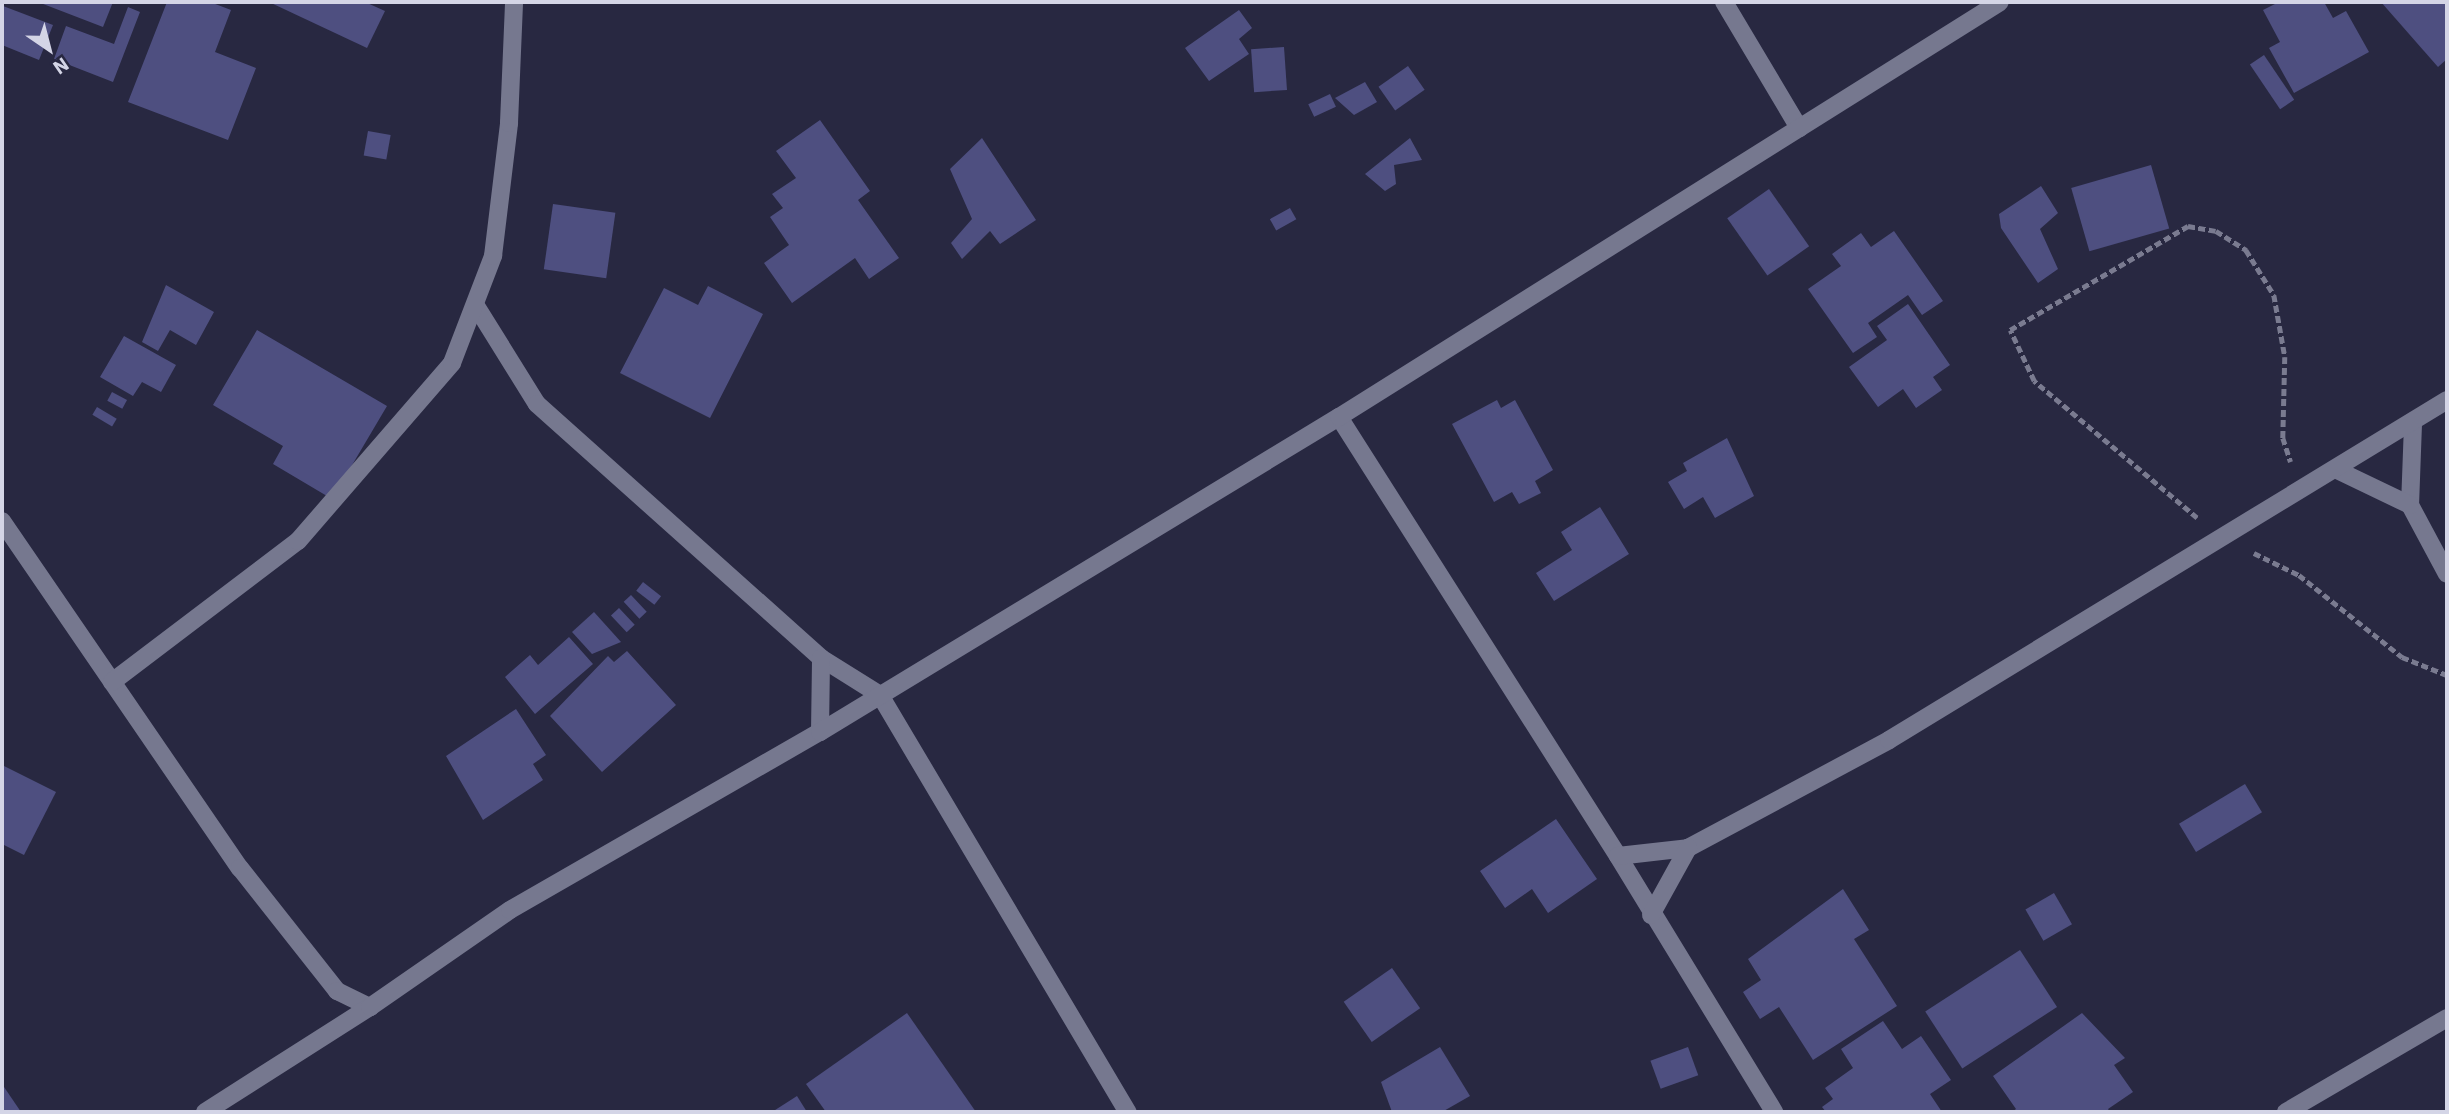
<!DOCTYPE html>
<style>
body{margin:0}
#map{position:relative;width:2449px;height:1114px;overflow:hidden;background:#282841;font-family:"IBM Plex Sans",sans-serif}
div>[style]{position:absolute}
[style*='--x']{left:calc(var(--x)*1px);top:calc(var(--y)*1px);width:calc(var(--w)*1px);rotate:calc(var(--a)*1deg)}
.building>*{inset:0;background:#4e4f80;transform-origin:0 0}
.path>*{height:4.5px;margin-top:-2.25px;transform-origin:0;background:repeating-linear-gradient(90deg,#7a7b90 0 7px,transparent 0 10.5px)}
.minor>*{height:18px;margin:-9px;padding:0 9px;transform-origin:9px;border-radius:9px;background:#76788f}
span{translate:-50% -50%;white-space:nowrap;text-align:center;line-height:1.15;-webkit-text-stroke:7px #282841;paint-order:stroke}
.frame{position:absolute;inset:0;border:4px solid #d4d5e6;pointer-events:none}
.north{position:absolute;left:14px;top:14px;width:70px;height:70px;-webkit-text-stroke:5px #282841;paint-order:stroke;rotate:145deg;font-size:19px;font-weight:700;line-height:28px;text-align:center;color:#d4d5e6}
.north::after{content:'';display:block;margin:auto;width:24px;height:32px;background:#d4d5e6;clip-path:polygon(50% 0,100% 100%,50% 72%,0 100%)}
</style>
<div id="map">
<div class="building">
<i style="clip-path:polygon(38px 2px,113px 2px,103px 27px)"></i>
<i style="clip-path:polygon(167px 2px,210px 2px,231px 10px,215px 52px,256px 68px,228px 140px,128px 102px)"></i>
<i style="clip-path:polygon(269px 2px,365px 2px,385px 11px,367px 48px)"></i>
<i style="clip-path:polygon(2279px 2px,2324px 2px,2333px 18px,2346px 11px,2369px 52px,2294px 93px,2269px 48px,2280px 42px,2263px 10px)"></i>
<i style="clip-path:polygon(2381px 2px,2447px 2px,2447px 59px,2438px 67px)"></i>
<i style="clip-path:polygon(3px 6px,53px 25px,39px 60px,2px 45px)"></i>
<i style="clip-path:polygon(128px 7px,140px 12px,113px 82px,54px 59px,66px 26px,114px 44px)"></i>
<i style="clip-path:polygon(1239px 10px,1252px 28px,1239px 39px,1249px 54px,1209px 81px,1185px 48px)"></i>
<i style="left:1284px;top:47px;width:43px;height:33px;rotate:86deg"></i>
<i style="left:2264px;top:55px;width:54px;height:17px;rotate:56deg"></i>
<i style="left:1408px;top:66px;width:29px;height:36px;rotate:55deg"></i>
<i style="clip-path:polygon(1365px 82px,1377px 102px,1354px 115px,1335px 98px)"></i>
<i style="left:1330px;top:94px;width:14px;height:24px;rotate:65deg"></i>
<i style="clip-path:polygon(820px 120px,870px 191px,858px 200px,899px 258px,869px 279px,855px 258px,792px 303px,764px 263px,789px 245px,770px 217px,783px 208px,772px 194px,796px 178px,776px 151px)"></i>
<i style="left:368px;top:131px;width:23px;height:25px;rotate:10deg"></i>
<i style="clip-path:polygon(982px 138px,1036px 220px,1000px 244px,990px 231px,962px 259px,951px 243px,972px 219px,950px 169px)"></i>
<i style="clip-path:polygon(1410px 138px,1422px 160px,1394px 165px,1396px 184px,1385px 191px,1365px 174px)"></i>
<i style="left:2151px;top:165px;width:66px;height:83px;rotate:74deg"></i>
<i style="clip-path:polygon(2041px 186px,2058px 213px,2040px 229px,2058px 269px,2038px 283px,2001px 228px,1999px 214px)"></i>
<i style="left:1769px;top:189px;width:70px;height:51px;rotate:55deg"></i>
<i style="left:553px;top:204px;width:63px;height:66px;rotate:8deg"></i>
<i style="left:1290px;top:208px;width:13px;height:23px;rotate:61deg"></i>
<i style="clip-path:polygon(1894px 231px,1943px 301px,1922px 315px,1908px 295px,1868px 323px,1877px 337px,1853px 353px,1808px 289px,1841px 266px,1832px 254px,1861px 233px,1871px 247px)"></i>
<i style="clip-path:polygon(166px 285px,214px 312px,196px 345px,170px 330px,158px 351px,142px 342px)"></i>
<i style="clip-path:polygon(708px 286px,763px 314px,710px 418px,620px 373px,664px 288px,698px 305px)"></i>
<i style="clip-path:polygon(1908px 304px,1950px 365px,1933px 377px,1942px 390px,1916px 408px,1903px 389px,1878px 407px,1849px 367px,1887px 340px,1877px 326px)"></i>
<i style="clip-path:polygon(257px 330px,387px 406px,332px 499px,273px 464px,283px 446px,213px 405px)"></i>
<i style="clip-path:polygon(124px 336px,176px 365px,161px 392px,142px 382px,133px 396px,100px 377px)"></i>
<i style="left:112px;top:392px;width:17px;height:10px;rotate:28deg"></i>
<i style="clip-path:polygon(1497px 400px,1501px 408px,1515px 400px,1553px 470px,1535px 481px,1541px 493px,1519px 504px,1512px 492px,1494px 502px,1452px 424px)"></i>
<i style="left:97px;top:407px;width:23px;height:9px;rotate:31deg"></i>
<i style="clip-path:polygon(1727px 438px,1754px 496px,1715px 518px,1703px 497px,1684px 509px,1668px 482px,1687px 471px,1683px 463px)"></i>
<i style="clip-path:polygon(1600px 507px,1629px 554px,1554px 601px,1536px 573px,1572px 550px,1561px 532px)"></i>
<i style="left:643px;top:582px;width:23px;height:11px;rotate:38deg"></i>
<i style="left:631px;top:595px;width:23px;height:10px;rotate:47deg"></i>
<i style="left:619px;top:608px;width:23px;height:11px;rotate:47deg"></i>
<i style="clip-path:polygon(594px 612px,621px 642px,592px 654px,572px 632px)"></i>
<i style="clip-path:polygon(569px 637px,593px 664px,535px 714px,505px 677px,530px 655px,538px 665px)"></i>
<i style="clip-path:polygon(627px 651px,676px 705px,602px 772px,550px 716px,608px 656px,614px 662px)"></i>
<i style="clip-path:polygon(516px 709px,546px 755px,533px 764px,543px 780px,483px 820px,446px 756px)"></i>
<i style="clip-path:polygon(2px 765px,56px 792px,24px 855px,2px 844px)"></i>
<i style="left:2245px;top:784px;width:33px;height:77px;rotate:59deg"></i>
<i style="clip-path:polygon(1556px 819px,1597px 879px,1548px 913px,1532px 889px,1505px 908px,1480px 871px)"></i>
<i style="clip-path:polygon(1843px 889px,1869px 930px,1854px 939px,1897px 1006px,1813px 1060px,1779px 1007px,1760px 1019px,1743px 992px,1761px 980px,1748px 959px)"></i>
<i style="left:2054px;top:893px;width:36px;height:33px;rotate:60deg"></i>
<i style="left:2020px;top:950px;width:68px;height:113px;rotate:57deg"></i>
<i style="left:1392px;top:968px;width:49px;height:59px;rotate:55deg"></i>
<i style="clip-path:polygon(907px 1013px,976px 1112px,826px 1112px,806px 1084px)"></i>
<i style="clip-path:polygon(2082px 1013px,2125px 1058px,2114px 1065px,2133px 1092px,2108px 1109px,2110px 1112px,2012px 1112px,2016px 1109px,1993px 1076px)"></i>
<i style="clip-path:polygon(1883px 1021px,1902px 1049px,1921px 1036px,1951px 1080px,1930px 1094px,1942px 1112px,1826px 1112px,1822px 1107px,1833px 1099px,1825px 1088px,1853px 1068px,1841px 1049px)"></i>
<i style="clip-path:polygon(1440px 1047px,1470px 1096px,1442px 1112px,1392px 1112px,1381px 1082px)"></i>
<i style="left:1688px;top:1047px;width:30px;height:40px;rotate:70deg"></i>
<i style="clip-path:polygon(2px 1084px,21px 1112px,2px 1112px)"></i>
<i style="clip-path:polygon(797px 1096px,807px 1112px,772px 1112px)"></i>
</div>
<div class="path">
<i style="--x:2197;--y:518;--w:213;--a:-140"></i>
<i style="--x:2034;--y:381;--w:56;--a:-115.2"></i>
<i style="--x:2010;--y:330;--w:206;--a:-30.3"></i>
<i style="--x:2188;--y:226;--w:28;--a:10"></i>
<i style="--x:2216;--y:231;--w:36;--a:32"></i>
<i style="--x:2246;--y:250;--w:53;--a:58.1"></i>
<i style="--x:2274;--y:295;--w:63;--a:79.9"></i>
<i style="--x:2285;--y:357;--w:81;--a:91.4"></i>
<i style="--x:2283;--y:438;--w:25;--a:72"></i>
<i style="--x:2254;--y:553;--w:50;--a:26.1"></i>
<i style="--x:2299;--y:575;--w:132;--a:38.5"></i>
<i style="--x:2402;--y:657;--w:48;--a:21.8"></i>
</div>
<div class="minor">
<i style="--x:1724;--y:2;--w:147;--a:59.2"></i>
<i style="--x:476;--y:306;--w:115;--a:58.1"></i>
<i style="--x:537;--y:404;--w:381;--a:41.8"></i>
<i style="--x:821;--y:658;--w:70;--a:32.1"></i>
<i style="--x:880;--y:695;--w:485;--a:59.3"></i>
<i style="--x:1339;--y:417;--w:520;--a:57.56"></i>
<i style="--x:1618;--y:856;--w:300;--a:58.6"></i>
<i style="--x:2413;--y:424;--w:81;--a:92.1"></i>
<i style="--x:2410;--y:505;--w:78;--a:61.8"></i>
<i style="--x:2337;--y:470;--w:81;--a:25.6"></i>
<i style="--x:2;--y:521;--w:421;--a:55.6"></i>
<i style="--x:240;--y:868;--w:157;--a:51.7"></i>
<i style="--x:337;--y:991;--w:37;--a:26"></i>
<i style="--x:112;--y:682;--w:233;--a:-37.2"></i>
<i style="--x:298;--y:541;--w:235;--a:-49.1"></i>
<i style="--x:452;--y:363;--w:115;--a:-69"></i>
<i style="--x:493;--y:256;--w:134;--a:-83.1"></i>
<i style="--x:509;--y:123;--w:121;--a:-87.6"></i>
<i style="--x:820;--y:732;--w:74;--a:-89.2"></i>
<i style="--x:1618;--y:856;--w:70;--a:-6.5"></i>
<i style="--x:1688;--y:848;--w:228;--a:-28.2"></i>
<i style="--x:1889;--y:740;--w:653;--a:-31.35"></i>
<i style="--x:1651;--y:915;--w:77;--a:-61.1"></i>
<i style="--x:205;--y:1112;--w:196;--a:-32.5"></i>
<i style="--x:370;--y:1007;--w:170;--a:-34.7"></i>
<i style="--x:510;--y:910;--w:357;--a:-29.9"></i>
<i style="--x:820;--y:732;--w:607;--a:-31.26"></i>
<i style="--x:1339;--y:417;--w:780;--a:-32.12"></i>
<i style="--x:2286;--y:1112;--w:186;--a:-30.3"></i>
</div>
<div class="frame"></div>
<div class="north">N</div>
</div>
